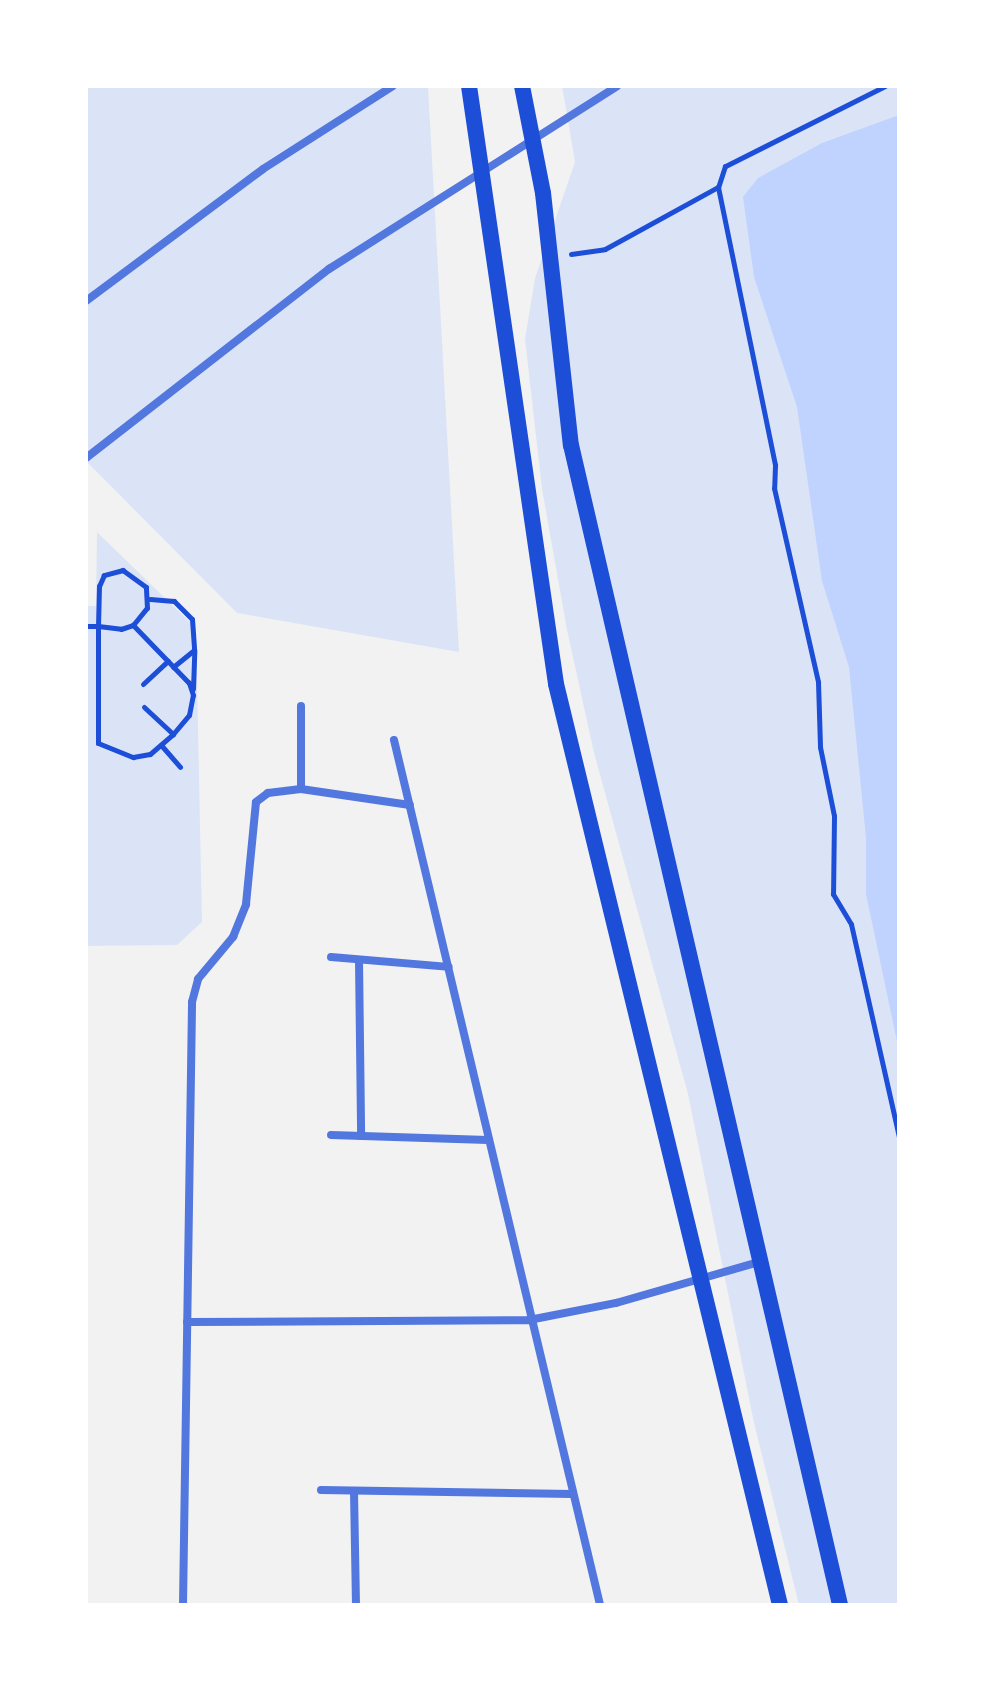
<!DOCTYPE html>
<style>
body{margin:0}
#map{position:relative;width:985px;height:1691px;overflow:hidden;background:#f2f2f2;font-family:Overpass,sans-serif}
div>[style]{position:absolute}
[style*='--x']{left:calc(var(--x)*1px);top:calc(var(--y)*1px);width:calc(var(--w)*1px);rotate:calc(var(--a)*1deg)}
.green>*{inset:0;background:#dbe4f7}
.water>*{inset:0;background:#bfd3fe}
.path>*{height:5px;margin:-2.5px;padding:0 2.5px;transform-origin:2.5px;border-radius:2.5px;background:#1d4ed8}
.minor>*{height:8px;margin:-4px;padding:0 4px;transform-origin:4px;border-radius:4px;background:#5277de}
.secondary>*{height:16px;margin:-8px;padding:0 8px;transform-origin:8px;border-radius:8px;background:#1d4ed8}
span{translate:-50% -50%;white-space:nowrap;text-align:center;line-height:1.15;-webkit-text-stroke:7px #fff;paint-order:stroke}
.frame{position:absolute;inset:0;border:88px solid #fff;pointer-events:none}
</style>
<div id="map">
<div class="green">
<i style="clip-path:polygon(86px 86px,428px 86px,459px 652px,237px 613px,86px 461px)"></i>
<i style="clip-path:polygon(562px 86px,899px 86px,899px 1605px,799px 1605px,754px 1423px,688px 1094px,594px 753px,567px 630px,542px 489px,525px 339px,535px 278px,575px 162px)"></i>
<i style="clip-path:polygon(97px 532px,196px 628px,202px 922px,177px 945px,86px 946px,86px 606px,96px 606px)"></i>
</div>
<div class="water">
<i style="clip-path:polygon(899px 115px,899px 1051px,866px 894px,866px 838px,849px 667px,822px 581px,797px 407px,754px 277px,743px 197px,758px 178px,822px 143px)"></i>
</div>
<div class="path">
<i style="--x:885;--y:86;--w:179;--a:153.4"></i>
<i style="--x:725;--y:166;--w:22;--a:108"></i>
<i style="--x:718;--y:187;--w:284;--a:78.4"></i>
<i style="--x:775;--y:465;--w:23;--a:92"></i>
<i style="--x:774;--y:488;--w:199;--a:77.2"></i>
<i style="--x:818;--y:682;--w:65;--a:88.2"></i>
<i style="--x:820;--y:747;--w:70;--a:78.5"></i>
<i style="--x:834;--y:816;--w:78;--a:90.7"></i>
<i style="--x:833;--y:894;--w:35;--a:59"></i>
<i style="--x:851;--y:924;--w:218;--a:77.3"></i>
<i style="--x:571;--y:254;--w:34;--a:-8"></i>
<i style="--x:605;--y:249;--w:129;--a:-28.8"></i>
<i style="--x:150;--y:599;--w:24;--a:5"></i>
<i style="--x:174;--y:601;--w:25;--a:45"></i>
<i style="--x:192;--y:619;--w:31;--a:86"></i>
<i style="--x:194;--y:650;--w:27;--a:141"></i>
<i style="--x:86;--y:626;--w:12;--a:0"></i>
<i style="--x:98;--y:626;--w:23;--a:7"></i>
<i style="--x:121;--y:629;--w:13;--a:-18"></i>
<i style="--x:133;--y:625;--w:22;--a:-51"></i>
<i style="--x:147;--y:608;--w:21;--a:-93"></i>
<i style="--x:146;--y:587;--w:29;--a:-144"></i>
<i style="--x:123;--y:570;--w:20;--a:165"></i>
<i style="--x:104;--y:575;--w:12;--a:114"></i>
<i style="--x:99;--y:586;--w:40;--a:91.4"></i>
<i style="--x:98;--y:626;--w:117;--a:90"></i>
<i style="--x:98;--y:743;--w:38;--a:22"></i>
<i style="--x:133;--y:757;--w:17;--a:-10"></i>
<i style="--x:150;--y:754;--w:30;--a:-41"></i>
<i style="--x:173;--y:734;--w:25;--a:-50"></i>
<i style="--x:189;--y:715;--w:20;--a:-79"></i>
<i style="--x:193;--y:695;--w:13;--a:-108"></i>
<i style="--x:189;--y:683;--w:81;--a:-134"></i>
<i style="--x:143;--y:684;--w:34;--a:-43"></i>
<i style="--x:193;--y:689;--w:38;--a:-88"></i>
<i style="--x:144;--y:707;--w:40;--a:43"></i>
<i style="--x:161;--y:745;--w:29;--a:49"></i>
</div>
<div class="minor">
<i style="--x:86;--y:301;--w:221;--a:-36.7"></i>
<i style="--x:263;--y:169;--w:154;--a:-32.6"></i>
<i style="--x:86;--y:458;--w:308;--a:-37.9"></i>
<i style="--x:329;--y:269;--w:341;--a:-32.4"></i>
<i style="--x:394;--y:740;--w:889;--a:76.6"></i>
<i style="--x:301;--y:789;--w:83;--a:-90"></i>
<i style="--x:331;--y:957;--w:118;--a:4.8"></i>
<i style="--x:359;--y:960;--w:176;--a:89.3"></i>
<i style="--x:331;--y:1135;--w:157;--a:1.8"></i>
<i style="--x:187;--y:1322;--w:342;--a:-0.3"></i>
<i style="--x:529;--y:1320;--w:89;--a:-11.1"></i>
<i style="--x:616;--y:1303;--w:149;--a:-16"></i>
<i style="--x:321;--y:1490;--w:251;--a:0.9"></i>
<i style="--x:354;--y:1491;--w:114;--a:89"></i>
<i style="--x:183;--y:1605;--w:603;--a:-89.14"></i>
<i style="--x:192;--y:1002;--w:24;--a:-75"></i>
<i style="--x:198;--y:979;--w:55;--a:-50.2"></i>
<i style="--x:233;--y:937;--w:35;--a:-68"></i>
<i style="--x:246;--y:904;--w:102;--a:-84.4"></i>
<i style="--x:256;--y:802;--w:15;--a:-37"></i>
<i style="--x:268;--y:793;--w:33;--a:-7"></i>
<i style="--x:301;--y:789;--w:110;--a:8.4"></i>
</div>
<div class="secondary">
<i style="--x:469;--y:86;--w:604;--a:81.72"></i>
<i style="--x:556;--y:684;--w:948;--a:76.33"></i>
<i style="--x:522;--y:86;--w:109;--a:78.9"></i>
<i style="--x:543;--y:193;--w:254;--a:83.7"></i>
<i style="--x:571;--y:445;--w:1191;--a:76.94"></i>
</div>
<div class="frame"></div>
</div>
